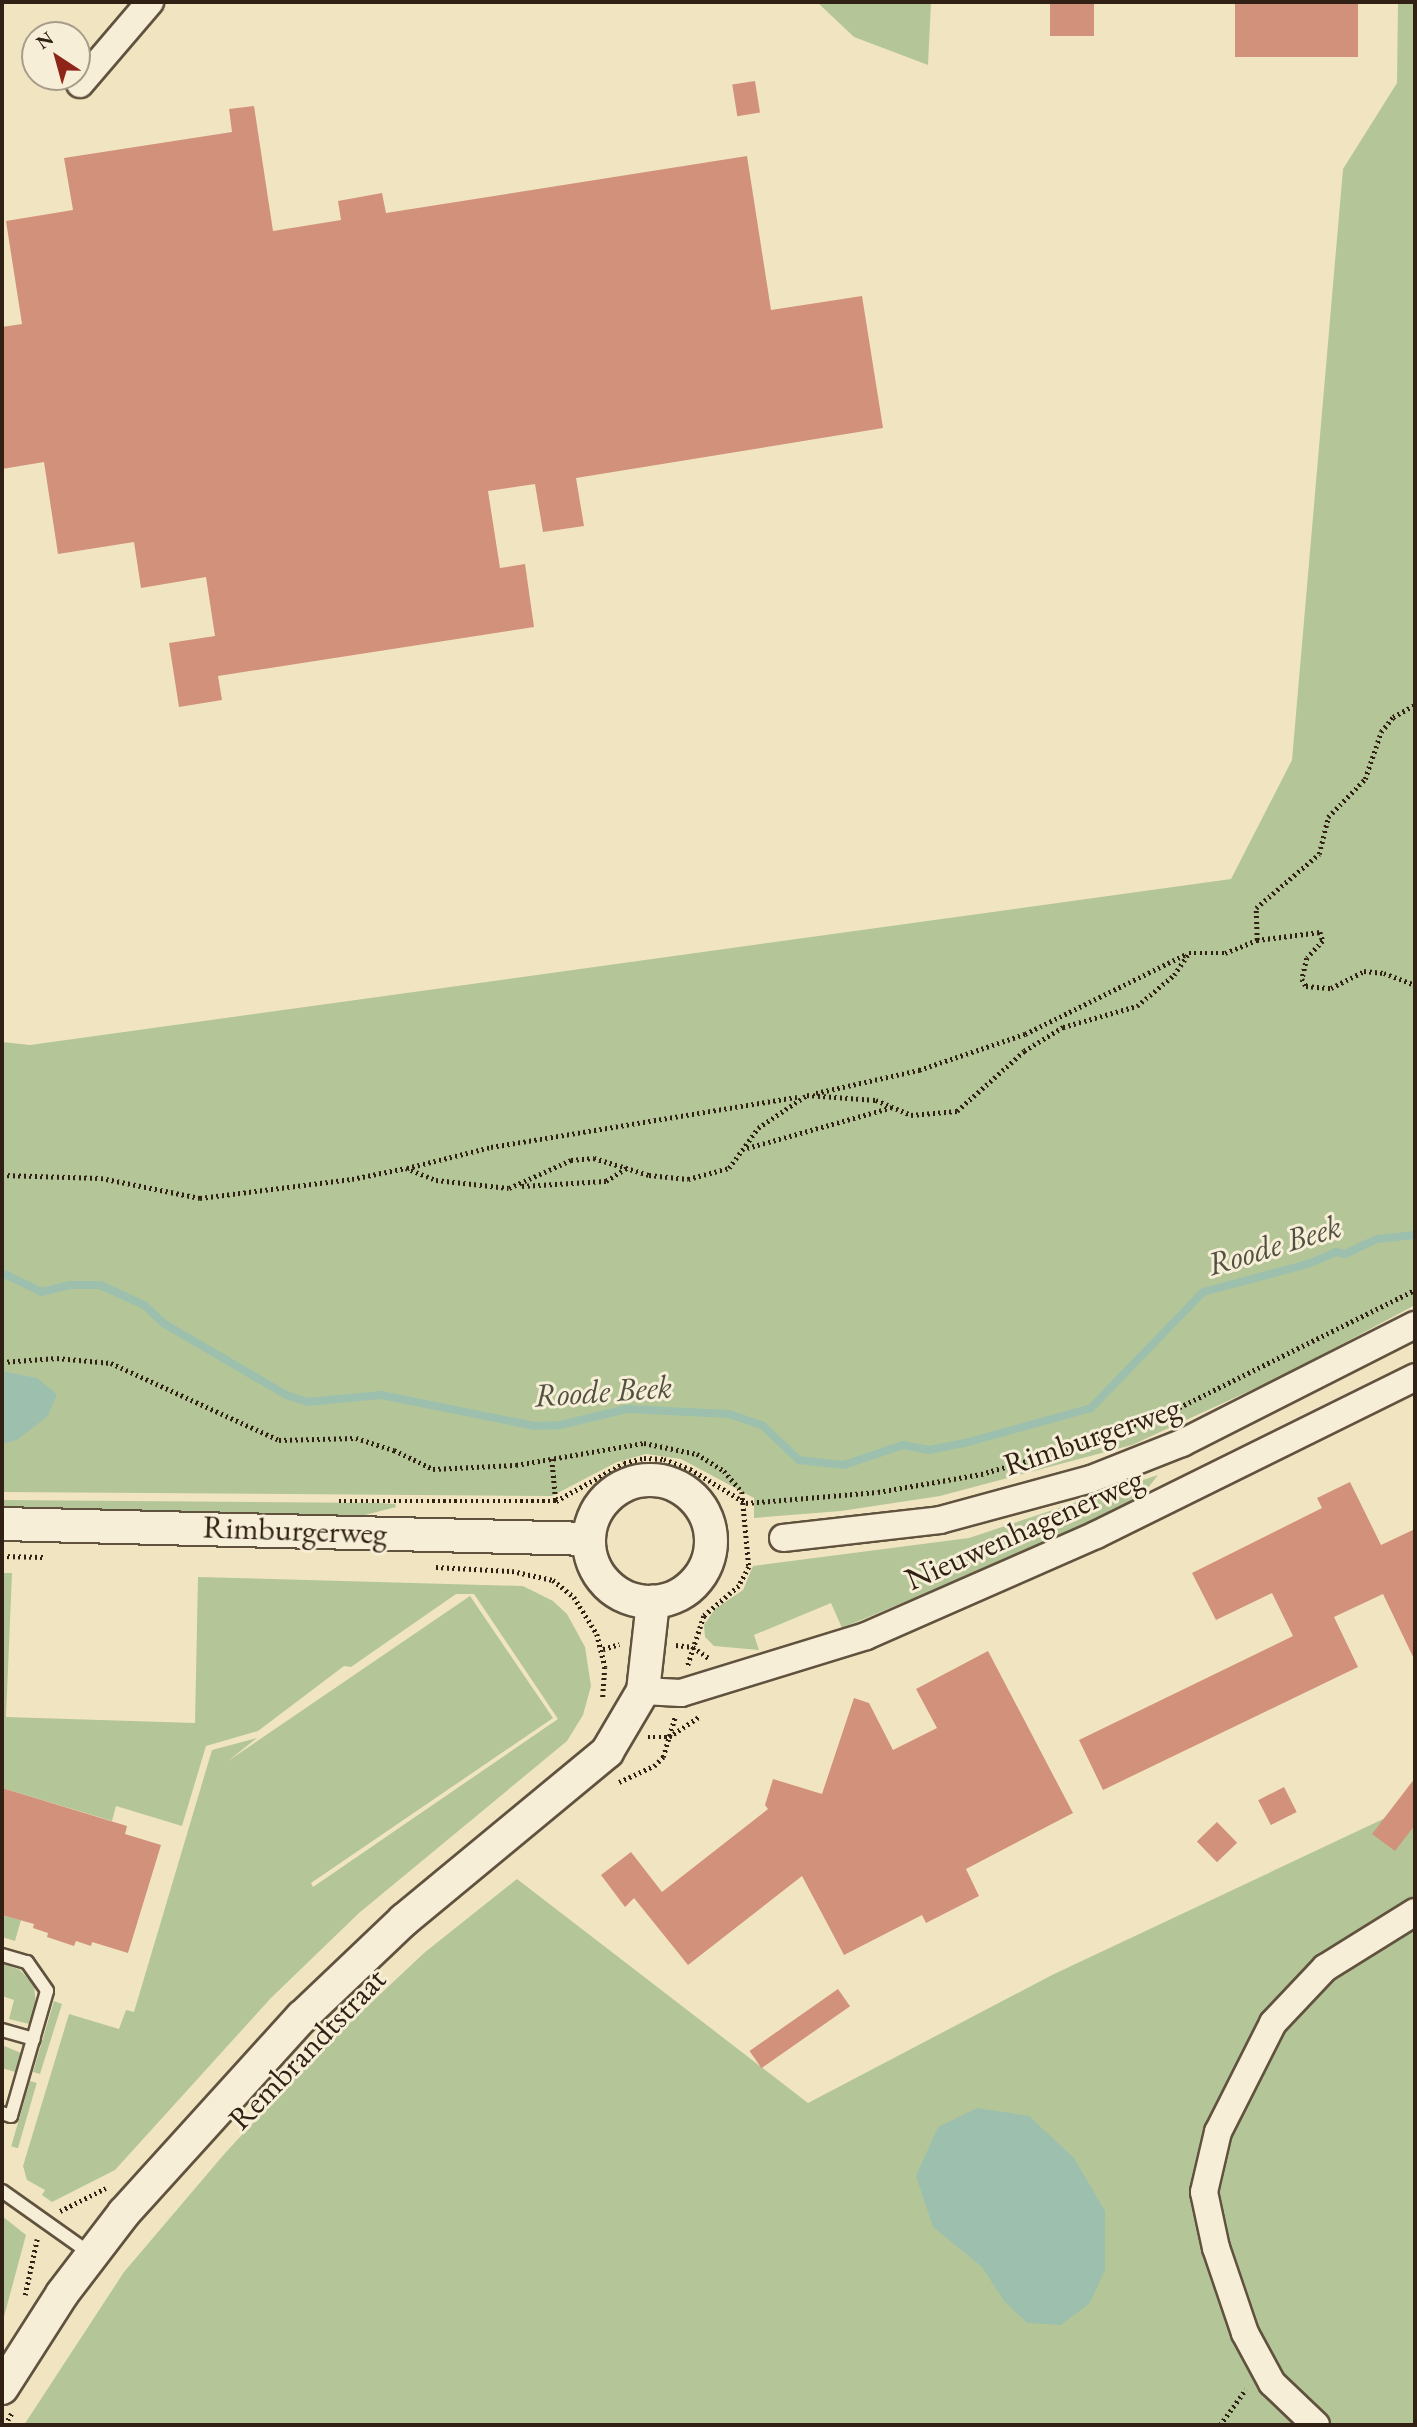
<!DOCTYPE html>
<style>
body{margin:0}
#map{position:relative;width:1417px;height:2427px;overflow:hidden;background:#f1e5c1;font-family:"EB Garamond",serif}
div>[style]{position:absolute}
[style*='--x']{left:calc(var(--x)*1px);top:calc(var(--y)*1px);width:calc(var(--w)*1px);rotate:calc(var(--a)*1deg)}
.green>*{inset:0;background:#b4c698;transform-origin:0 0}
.water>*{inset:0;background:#9cc0ad}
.stream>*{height:8px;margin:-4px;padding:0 4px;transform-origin:4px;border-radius:4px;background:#9cc0ad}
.building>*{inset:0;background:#d2917b;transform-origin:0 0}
.path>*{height:4.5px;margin-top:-2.25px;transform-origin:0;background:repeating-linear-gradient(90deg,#312114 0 2px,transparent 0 5.5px)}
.roads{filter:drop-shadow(2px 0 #61523f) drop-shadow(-2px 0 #61523f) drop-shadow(0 2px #61523f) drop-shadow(0 -2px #61523f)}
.service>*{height:12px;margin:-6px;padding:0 6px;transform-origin:6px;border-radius:6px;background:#f6eed7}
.minor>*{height:26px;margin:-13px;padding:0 13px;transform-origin:13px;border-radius:13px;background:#f6eed7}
.tertiary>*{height:32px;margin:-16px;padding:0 16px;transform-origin:16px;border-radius:16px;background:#f6eed7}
.tertiary>.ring{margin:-16px;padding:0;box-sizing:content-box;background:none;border:32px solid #f6eed7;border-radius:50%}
span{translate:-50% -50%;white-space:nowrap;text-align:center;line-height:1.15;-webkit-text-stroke:6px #f6eed7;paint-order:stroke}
.street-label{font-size:32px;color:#312114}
.water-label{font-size:33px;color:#515142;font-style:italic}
.frame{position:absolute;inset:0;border:4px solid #312114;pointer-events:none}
.north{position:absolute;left:21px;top:21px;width:70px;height:70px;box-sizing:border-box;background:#f6eed7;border:2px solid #a79c89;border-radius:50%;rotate:324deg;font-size:19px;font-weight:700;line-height:28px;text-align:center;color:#312114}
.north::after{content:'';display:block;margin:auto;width:24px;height:32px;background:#8f2418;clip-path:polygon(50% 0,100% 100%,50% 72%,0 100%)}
</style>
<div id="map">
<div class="green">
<i style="clip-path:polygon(817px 2px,931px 2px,928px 65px,854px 37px)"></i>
<i style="clip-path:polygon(1398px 2px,1415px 2px,1415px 1305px,1288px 1373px,1132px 1445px,940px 1496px,841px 1511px,754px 1518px,754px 1498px,681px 1459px,646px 1454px,617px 1462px,552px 1496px,2px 1492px,2px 1042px,30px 1045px,1231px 879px,1292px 760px,1343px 169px,1397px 83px)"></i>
<i style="clip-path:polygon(1158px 1475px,1141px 1497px,1108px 1517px,842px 1628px,831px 1603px,754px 1635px,759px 1650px,714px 1646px,705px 1637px,704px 1625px,715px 1609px,743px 1590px,753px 1566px,969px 1538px)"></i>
<i style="clip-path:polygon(2px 1500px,379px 1503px,395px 1504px,396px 1507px,361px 1516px,2px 1510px)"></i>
<i style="clip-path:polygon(2px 1573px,12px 1573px,6px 1717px,195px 1723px,198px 1577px,523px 1586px,553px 1601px,567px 1614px,585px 1647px,591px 1686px,583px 1715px,567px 1741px,359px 1913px,271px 1998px,115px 2170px,52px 2202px,42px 2195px,45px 2190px,27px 2180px,23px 2166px,69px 2014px,119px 2029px,126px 2010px,134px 2012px,212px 1750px,257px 1738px,228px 1761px,470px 1596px,553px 1718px,311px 1883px,313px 1887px,558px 1719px,474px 1594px,456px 1594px,351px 1667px,344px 1666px,258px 1731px,206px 1746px,182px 1826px,116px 1806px,112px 1821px,2px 1788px)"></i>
<i style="clip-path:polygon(1413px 1805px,1415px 2425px,24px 2425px,124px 2272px,226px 2152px,323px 2048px,424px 1953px,517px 1879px,808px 2103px,1052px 1975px)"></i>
<i style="clip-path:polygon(2px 1915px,21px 1920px,15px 1941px,2px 1937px)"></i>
<i style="clip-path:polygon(2px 1963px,20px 1970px,34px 1985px,36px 2006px,29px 2024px,9px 2019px,14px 2000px,2px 1996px)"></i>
<i style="clip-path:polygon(54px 2001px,62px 2004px,40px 2074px,33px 2072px)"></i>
<i style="clip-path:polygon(2px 2045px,21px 2053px,15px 2072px,2px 2068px)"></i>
<i style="left:30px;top:2081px;width:7px;height:68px;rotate:16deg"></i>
<i style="clip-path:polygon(2px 2216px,26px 2235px,2px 2324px)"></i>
</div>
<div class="water">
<i style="clip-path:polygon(2px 1371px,37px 1378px,57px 1394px,48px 1416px,17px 1440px,2px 1444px)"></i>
<i style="clip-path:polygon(977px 2108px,1029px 2116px,1074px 2158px,1105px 2211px,1105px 2270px,1090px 2303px,1061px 2325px,1027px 2323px,1004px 2301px,982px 2267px,933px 2227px,916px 2176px,938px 2127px)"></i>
</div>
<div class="stream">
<i style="--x:2;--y:1273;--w:44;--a:25.4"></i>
<i style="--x:42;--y:1292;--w:29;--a:-14"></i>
<i style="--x:70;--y:1285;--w:30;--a:0"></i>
<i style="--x:100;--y:1285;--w:48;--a:24.4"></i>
<i style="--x:144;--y:1305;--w:26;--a:43"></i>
<i style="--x:163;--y:1323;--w:143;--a:30.3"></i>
<i style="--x:286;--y:1395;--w:22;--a:18"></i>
<i style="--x:307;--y:1402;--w:74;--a:-5.4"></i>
<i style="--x:381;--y:1395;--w:157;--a:11.4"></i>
<i style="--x:535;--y:1426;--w:25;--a:-2"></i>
<i style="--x:560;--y:1425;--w:69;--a:-13.4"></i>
<i style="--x:627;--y:1409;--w:102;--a:2.8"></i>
<i style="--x:729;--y:1414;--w:36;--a:19"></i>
<i style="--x:763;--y:1426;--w:50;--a:43.4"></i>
<i style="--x:799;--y:1460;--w:45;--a:6.3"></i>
<i style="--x:844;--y:1465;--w:62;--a:-18.7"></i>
<i style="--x:903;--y:1445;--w:26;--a:11"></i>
<i style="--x:929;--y:1450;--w:37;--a:-11"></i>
<i style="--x:965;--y:1443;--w:131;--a:-15.5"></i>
<i style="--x:1091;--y:1408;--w:161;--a:-46"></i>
<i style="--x:1203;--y:1292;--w:109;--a:-14.9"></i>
<i style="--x:1308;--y:1264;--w:30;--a:-23"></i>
<i style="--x:1336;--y:1252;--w:9;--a:13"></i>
<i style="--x:1345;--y:1254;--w:35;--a:-25"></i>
<i style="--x:1377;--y:1239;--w:38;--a:-6"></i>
</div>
<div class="building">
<i style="left:1050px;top:2px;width:44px;height:34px"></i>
<i style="left:1235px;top:2px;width:123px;height:55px"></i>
<i style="left:755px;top:81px;width:32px;height:23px;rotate:81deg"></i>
<i style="clip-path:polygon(254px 106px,273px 231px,341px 220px,338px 201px,382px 193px,386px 213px,747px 156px,771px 310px,862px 296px,883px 428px,576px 478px,584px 526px,543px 532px,535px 484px,488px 491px,500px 568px,525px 564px,534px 627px,218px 676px,222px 700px,179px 707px,169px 643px,215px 636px,206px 577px,141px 588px,134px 542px,58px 554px,44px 462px,2px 469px,2px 327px,22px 324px,6px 221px,73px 210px,64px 158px,232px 132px,229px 109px)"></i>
<i style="clip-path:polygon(1350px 1482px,1381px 1545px,1415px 1529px,1415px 1661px,1383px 1594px,1334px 1617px,1358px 1667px,1103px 1790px,1079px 1740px,1293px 1636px,1272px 1593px,1216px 1620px,1192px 1573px,1322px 1508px,1317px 1498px)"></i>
<i style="clip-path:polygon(988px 1651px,1073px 1813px,966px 1869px,979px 1896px,926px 1923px,922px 1915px,844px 1955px,802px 1876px,688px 1965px,634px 1898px,625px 1907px,601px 1875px,631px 1852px,662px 1892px,768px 1809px,765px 1805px,773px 1779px,822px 1794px,854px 1698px,869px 1703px,893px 1750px,937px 1728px,916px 1689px)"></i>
<i style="clip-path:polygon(1415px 1778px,1415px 1825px,1395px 1851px,1372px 1834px)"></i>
<i style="left:1284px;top:1787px;width:28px;height:29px;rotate:63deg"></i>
<i style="clip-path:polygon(2px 1788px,127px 1826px,125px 1834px,161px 1845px,128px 1953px,92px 1942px,91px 1946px,76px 1941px,74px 1946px,47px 1937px,48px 1933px,33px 1928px,34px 1924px,2px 1915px)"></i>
<i style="left:1217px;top:1822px;width:29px;height:28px;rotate:46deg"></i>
<i style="left:838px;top:1989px;width:21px;height:108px;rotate:55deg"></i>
</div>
<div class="path">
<i style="--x:1257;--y:940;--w:32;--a:-92"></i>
<i style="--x:1256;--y:908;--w:83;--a:-40.6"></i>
<i style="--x:1319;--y:854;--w:38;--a:-76"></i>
<i style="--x:1328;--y:817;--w:53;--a:-45.8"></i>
<i style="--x:1365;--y:779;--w:50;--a:-71.2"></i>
<i style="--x:1381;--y:732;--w:19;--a:-51"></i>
<i style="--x:1393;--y:717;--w:25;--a:-29"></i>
<i style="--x:816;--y:1093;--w:106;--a:-12.6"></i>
<i style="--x:919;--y:1070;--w:112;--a:-18.8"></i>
<i style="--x:1025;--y:1034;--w:180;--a:-26.4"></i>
<i style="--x:747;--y:1148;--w:152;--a:-15.7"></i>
<i style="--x:407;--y:1168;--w:87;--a:-14"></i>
<i style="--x:491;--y:1147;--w:310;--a:-9.3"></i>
<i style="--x:2;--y:1175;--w:99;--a:1.7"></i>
<i style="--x:101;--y:1178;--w:101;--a:11.4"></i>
<i style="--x:200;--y:1198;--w:153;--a:-7.1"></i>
<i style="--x:352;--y:1179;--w:55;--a:-11.5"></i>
<i style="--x:406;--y:1168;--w:32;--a:22"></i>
<i style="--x:436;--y:1180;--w:73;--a:6.3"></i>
<i style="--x:509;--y:1188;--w:68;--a:-24.3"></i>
<i style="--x:571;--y:1160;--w:23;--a:-5"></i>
<i style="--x:594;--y:1158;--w:58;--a:17.2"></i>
<i style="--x:649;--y:1175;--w:39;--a:6"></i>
<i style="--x:688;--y:1179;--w:42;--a:-15"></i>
<i style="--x:729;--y:1168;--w:49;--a:-54.1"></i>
<i style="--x:758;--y:1128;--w:59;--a:-34"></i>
<i style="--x:807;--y:1095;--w:69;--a:4.1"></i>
<i style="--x:876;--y:1100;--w:38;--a:23"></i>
<i style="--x:911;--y:1115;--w:46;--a:-5"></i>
<i style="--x:957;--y:1111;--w:90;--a:-41.8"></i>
<i style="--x:1024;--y:1051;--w:46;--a:-31.6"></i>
<i style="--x:1063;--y:1027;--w:77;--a:-15.8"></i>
<i style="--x:1137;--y:1006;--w:48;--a:-40"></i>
<i style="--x:1174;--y:975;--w:27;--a:-56"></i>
<i style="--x:1189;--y:953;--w:36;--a:0"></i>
<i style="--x:1225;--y:953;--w:35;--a:-22"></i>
<i style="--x:1257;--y:940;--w:64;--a:-7.2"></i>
<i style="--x:1320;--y:932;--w:9;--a:72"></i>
<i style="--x:1323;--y:941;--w:23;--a:133"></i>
<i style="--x:1307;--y:958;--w:22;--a:103"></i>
<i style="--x:1302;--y:979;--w:8;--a:60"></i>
<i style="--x:1306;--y:986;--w:25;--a:5"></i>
<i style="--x:1331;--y:988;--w:37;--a:-27"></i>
<i style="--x:1364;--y:971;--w:20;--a:6"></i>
<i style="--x:1384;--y:973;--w:33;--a:21"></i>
<i style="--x:522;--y:1186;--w:84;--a:-3.4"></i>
<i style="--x:606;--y:1181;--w:25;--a:-32"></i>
<i style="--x:2;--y:1362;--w:55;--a:-4.2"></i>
<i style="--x:57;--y:1358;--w:54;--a:5.3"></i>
<i style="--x:111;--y:1363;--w:185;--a:24.6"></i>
<i style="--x:279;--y:1440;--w:77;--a:-1.5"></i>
<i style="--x:356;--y:1438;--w:40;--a:18"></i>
<i style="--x:394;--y:1450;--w:43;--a:26"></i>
<i style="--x:433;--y:1469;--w:83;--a:-2.8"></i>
<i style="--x:516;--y:1465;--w:130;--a:-9.8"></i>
<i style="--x:644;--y:1443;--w:54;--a:11.7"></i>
<i style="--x:697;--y:1454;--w:32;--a:32"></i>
<i style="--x:724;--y:1471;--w:28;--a:49"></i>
<i style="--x:742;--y:1492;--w:75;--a:84.7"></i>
<i style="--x:749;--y:1567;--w:21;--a:118"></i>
<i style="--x:739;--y:1586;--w:46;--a:139.4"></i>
<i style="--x:704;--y:1616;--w:52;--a:108.1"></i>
<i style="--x:552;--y:1459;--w:43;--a:84.7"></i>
<i style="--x:339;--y:1501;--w:217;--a:0"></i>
<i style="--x:556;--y:1501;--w:78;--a:-29.2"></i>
<i style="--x:624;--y:1463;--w:21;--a:-14"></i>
<i style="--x:644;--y:1458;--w:20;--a:3"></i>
<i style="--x:664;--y:1459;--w:28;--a:21"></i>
<i style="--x:690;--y:1469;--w:66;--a:31.3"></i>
<i style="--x:746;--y:1503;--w:132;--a:-4.8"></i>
<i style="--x:878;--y:1492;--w:105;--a:-9.9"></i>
<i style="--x:981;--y:1474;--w:95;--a:-15.9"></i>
<i style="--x:1072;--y:1448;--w:109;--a:-20.4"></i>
<i style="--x:1174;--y:1410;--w:269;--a:-26.5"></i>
<i style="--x:2;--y:1556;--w:41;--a:1.4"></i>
<i style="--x:436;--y:1567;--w:76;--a:3"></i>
<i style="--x:512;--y:1571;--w:42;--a:12.4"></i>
<i style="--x:553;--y:1580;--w:27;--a:39"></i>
<i style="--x:574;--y:1597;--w:44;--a:58.1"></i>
<i style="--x:597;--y:1634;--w:34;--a:76"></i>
<i style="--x:605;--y:1667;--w:31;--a:94"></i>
<i style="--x:676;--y:1645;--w:17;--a:7"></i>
<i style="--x:693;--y:1647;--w:19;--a:35"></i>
<i style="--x:603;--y:1649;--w:17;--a:-17"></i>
<i style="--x:648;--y:1737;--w:21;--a:0"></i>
<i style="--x:669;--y:1737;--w:36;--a:-34"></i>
<i style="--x:619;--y:1782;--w:38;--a:-25"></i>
<i style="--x:654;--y:1766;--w:13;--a:-45"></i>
<i style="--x:663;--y:1757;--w:42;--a:-73.3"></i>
<i style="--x:60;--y:2211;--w:51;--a:-26.6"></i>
<i style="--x:25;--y:2295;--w:57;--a:-77.9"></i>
<i style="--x:5;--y:2425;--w:13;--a:-61"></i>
<i style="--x:1220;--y:2425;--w:44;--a:-54.2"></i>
</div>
<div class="roads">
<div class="service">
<i style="--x:2;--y:1955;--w:26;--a:16"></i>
<i style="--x:27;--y:1962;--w:35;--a:55"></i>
<i style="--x:47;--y:1991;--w:130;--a:106.1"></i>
<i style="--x:11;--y:2116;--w:9;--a:-162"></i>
<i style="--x:2;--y:2030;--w:33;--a:16"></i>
<i style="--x:2;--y:2191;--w:109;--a:35.3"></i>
</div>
<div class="minor">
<i style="--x:80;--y:84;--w:108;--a:-49.5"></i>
<i style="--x:783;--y:1538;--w:158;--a:-6.5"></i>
<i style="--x:940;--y:1520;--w:156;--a:-15.2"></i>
<i style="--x:1091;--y:1479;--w:98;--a:-21.6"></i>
<i style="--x:1182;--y:1443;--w:261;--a:-26.9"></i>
<i style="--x:643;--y:1691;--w:38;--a:3"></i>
<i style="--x:681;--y:1693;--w:194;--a:-17.1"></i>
<i style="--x:866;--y:1636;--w:251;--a:-23.7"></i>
<i style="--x:1096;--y:1535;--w:356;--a:-26.3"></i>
<i style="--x:1316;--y:2425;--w:61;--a:-136.3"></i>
<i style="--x:1272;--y:2383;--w:57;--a:-118.4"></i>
<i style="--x:1245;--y:2333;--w:90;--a:-108.8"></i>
<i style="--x:1216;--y:2248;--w:57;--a:-102.1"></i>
<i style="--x:1204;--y:2192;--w:62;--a:-76.9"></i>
<i style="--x:1218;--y:2132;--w:122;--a:-63.2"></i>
<i style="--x:1273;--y:2023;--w:76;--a:-46.6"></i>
<i style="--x:1325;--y:1968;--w:106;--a:-31.9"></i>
</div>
<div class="tertiary">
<i class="ring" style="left:589px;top:1480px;width:90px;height:90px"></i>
<i style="--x:2;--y:1524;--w:587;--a:1.46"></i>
<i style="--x:2;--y:2388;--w:112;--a:-57.4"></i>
<i style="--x:62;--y:2294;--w:102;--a:-52.6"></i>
<i style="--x:124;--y:2213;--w:265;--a:-47.8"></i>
<i style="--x:302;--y:2017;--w:141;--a:-43.6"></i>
<i style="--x:404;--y:1920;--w:264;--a:-39.6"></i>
<i style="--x:607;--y:1752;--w:71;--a:-59.5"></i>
<i style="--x:643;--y:1691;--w:90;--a:-83.6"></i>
</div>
</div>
<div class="street-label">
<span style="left:1092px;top:1436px;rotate:-19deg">Rimburgerweg</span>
<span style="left:1024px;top:1529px;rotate:-24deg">Nieuwenhagenerweg</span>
<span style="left:295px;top:1530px;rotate:2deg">Rimburgerweg</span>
<span style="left:307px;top:2049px;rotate:-46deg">Rembrandtstraat</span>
</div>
<div class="water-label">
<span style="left:1274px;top:1245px;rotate:-17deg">Roode Beek</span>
<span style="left:603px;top:1391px;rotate:-4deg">Roode Beek</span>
</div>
<div class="frame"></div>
<div class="north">N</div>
</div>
